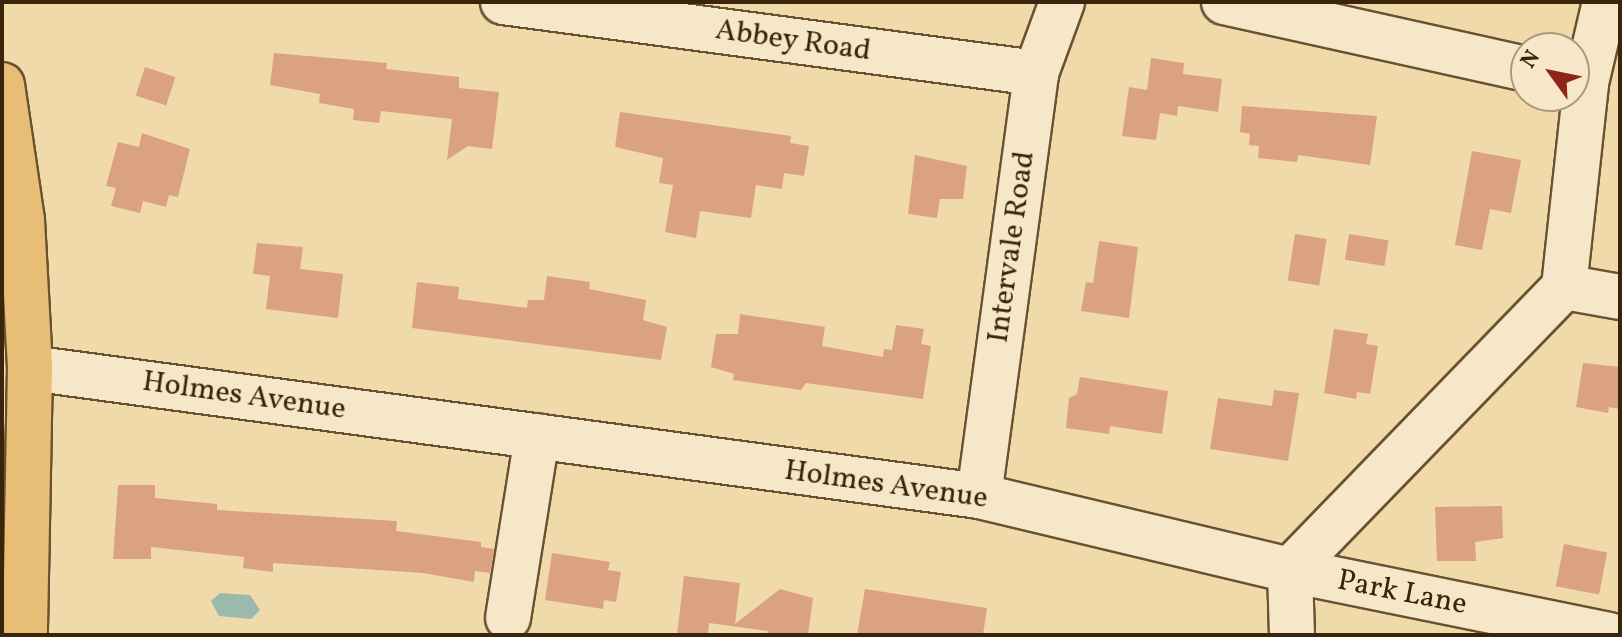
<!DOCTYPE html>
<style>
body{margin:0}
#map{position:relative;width:1622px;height:637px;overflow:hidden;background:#f1daaa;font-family:Vollkorn,serif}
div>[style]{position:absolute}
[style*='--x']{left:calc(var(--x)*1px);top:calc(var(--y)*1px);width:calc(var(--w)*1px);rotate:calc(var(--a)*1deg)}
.water>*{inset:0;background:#9bbaae}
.building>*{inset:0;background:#dba183;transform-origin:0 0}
.roads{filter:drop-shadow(2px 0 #685232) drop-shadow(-2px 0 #685232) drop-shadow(0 2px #685232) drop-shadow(0 -2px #685232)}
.minor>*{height:44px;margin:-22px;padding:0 22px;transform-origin:22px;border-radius:22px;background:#f6e7c8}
.major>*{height:44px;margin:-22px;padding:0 22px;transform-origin:22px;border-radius:22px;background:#e8bd75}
span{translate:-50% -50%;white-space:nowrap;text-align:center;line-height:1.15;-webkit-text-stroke:6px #f6e7c8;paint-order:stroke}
.street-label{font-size:30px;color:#3b250a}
.frame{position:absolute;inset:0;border:4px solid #3b250a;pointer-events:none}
.north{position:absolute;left:1510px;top:32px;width:80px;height:80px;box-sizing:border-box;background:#f6e7c8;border:2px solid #ab997c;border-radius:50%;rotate:303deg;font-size:22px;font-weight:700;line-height:32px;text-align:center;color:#3b250a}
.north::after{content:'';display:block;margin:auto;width:28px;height:36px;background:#8f2418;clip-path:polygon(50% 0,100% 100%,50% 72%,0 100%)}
</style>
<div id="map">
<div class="water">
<i style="clip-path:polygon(220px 593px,250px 595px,260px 610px,251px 619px,219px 616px,211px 601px)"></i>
</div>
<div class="building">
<i style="clip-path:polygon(274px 53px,387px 63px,386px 69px,459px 77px,459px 88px,499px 92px,492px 149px,468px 146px,447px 160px,452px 119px,381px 111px,379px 123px,353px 120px,354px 109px,319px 103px,320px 94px,270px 85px)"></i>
<i style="clip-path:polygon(1151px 58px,1184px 63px,1183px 74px,1222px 79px,1218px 112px,1178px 106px,1177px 116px,1160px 113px,1156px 140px,1122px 136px,1129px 87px,1147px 90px)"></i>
<i style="left:145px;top:67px;width:32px;height:30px;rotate:18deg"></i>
<i style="clip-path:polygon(1242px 106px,1377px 116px,1370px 165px,1298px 155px,1297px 162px,1258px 158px,1259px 146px,1249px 145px,1250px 134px,1240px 132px)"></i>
<i style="clip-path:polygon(620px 112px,791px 136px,790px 143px,809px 146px,804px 176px,784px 173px,782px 189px,756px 185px,751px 218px,700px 211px,696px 238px,665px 232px,673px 185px,659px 183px,663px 158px,615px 147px)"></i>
<i style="clip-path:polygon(142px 133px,190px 149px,178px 197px,169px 195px,166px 207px,143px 201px,140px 213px,111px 206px,116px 188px,106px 186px,118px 142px,139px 147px)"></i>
<i style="clip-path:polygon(1472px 151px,1521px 160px,1511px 213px,1490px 209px,1482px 250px,1455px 245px)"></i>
<i style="clip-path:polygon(915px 155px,967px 166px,963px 199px,940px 199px,937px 218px,908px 214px)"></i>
<i style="left:1295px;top:234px;width:32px;height:47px;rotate:9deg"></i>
<i style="left:1349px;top:234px;width:40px;height:26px;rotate:9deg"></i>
<i style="clip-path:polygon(1099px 241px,1138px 247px,1129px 318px,1081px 311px,1086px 282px,1093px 283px)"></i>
<i style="clip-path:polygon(257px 243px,303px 247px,300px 269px,343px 274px,338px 318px,266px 309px,270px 276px,253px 274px)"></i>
<i style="clip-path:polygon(547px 276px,590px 282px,589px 289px,646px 300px,643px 320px,667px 327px,661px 360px,412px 328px,417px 282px,459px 287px,458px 299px,527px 308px,528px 300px,544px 300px)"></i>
<i style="clip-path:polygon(740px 314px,825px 327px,822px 346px,883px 357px,884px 349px,892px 350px,896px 325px,924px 329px,921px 344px,931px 346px,923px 399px,806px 383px,801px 390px,733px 380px,734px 374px,711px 367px,716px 334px,738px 334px)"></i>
<i style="clip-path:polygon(1334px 329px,1368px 334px,1366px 344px,1378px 346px,1370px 394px,1357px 392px,1356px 399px,1324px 393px)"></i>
<i style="clip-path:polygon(1583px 363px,1620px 367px,1620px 409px,1609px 407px,1608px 413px,1576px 407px)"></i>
<i style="clip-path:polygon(1080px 377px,1168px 391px,1162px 434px,1110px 426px,1109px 434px,1066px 428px,1069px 398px,1077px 394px)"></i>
<i style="clip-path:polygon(1274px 390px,1299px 393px,1288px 461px,1210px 449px,1218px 398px,1272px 406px)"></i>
<i style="clip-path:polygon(118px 485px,155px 485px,155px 498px,217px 504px,217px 510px,397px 521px,396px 531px,481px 542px,481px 547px,494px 549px,490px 573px,475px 571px,474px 582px,423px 573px,273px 563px,273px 572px,243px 568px,244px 557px,151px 547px,151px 559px,113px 559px)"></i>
<i style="clip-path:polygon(1502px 506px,1503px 538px,1475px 542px,1476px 561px,1437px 561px,1435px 507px)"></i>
<i style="left:1564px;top:544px;width:44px;height:43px;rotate:11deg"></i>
<i style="clip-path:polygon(552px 553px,610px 562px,608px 570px,621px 572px,616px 602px,604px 600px,603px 609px,545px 600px)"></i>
<i style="clip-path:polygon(684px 576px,740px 583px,735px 624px,780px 589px,813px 598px,808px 635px,767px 635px,768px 631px,709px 623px,708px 635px,677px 635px)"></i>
<i style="clip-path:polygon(865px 589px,987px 608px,983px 635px,857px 635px)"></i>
</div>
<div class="roads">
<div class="minor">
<i style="--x:503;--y:2;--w:538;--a:7.59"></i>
<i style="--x:1224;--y:2;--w:309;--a:12.5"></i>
<i style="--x:1564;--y:287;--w:205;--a:-83.8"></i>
<i style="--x:1586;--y:83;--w:83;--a:-76.8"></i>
<i style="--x:30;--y:368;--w:958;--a:7.68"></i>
<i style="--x:979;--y:496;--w:320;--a:13.4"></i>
<i style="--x:1290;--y:570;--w:394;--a:-45.9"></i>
<i style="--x:1564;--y:287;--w:57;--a:10.1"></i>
<i style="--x:979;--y:496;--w:427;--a:-82.3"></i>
<i style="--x:1036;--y:73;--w:76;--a:-69.9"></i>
<i style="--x:508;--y:618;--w:184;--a:-80.9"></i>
<i style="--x:1292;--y:635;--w:65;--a:-91.8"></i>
<i style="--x:1290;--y:570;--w:326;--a:11.5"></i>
</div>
<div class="major">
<i style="--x:2;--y:85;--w:136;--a:81.6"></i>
<i style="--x:22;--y:220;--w:148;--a:86.9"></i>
<i style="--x:30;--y:368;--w:267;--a:91.1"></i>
</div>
</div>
<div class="street-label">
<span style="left:793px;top:41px;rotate:8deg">Abbey Road</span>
<span style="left:1012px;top:247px;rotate:-82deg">Intervale Road</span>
<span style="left:244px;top:396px;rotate:8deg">Holmes Avenue</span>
<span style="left:886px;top:485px;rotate:8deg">Holmes Avenue</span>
<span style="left:1402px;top:593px;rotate:11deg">Park Lane</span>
</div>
<div class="frame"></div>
<div class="north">N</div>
</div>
